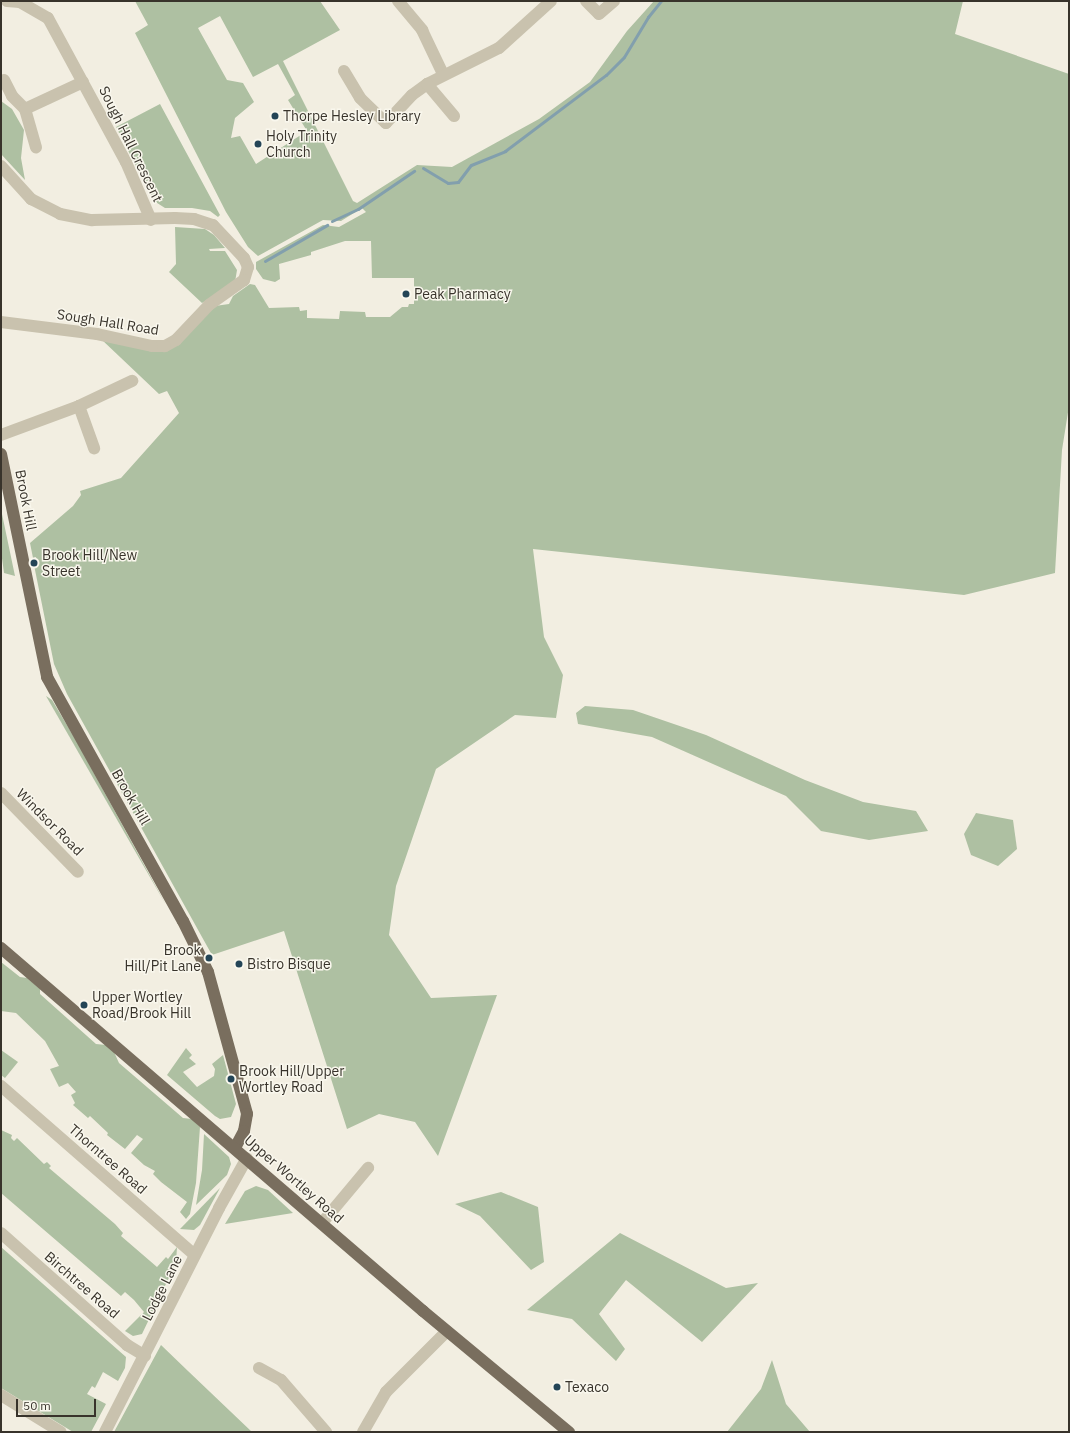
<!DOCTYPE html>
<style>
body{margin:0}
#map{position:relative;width:1070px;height:1433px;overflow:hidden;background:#f2eee1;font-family:"IBM Plex Sans",sans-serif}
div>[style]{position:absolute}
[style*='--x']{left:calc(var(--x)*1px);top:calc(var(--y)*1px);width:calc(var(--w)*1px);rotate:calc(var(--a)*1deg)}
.green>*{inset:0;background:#aec0a2}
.stream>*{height:3px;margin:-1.5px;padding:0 1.5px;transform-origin:1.5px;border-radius:1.5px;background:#829fad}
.minor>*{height:12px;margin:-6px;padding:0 6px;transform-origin:6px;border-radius:6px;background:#c9c2ae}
.major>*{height:12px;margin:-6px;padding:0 6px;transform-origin:6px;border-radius:6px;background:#796e5e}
.dots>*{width:11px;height:11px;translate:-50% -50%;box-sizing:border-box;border:2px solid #f9f7ed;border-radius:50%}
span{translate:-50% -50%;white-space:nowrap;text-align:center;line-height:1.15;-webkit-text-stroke:3px #f9f7ed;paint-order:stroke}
.poi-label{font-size:14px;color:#38332b}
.left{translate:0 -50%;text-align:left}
.right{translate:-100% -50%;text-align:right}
.street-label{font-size:14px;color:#38332b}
.frame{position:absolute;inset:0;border:2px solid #38332b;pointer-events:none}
.scale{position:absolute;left:16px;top:1399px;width:80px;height:18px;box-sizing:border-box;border:2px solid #38332b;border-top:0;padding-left:5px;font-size:12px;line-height:14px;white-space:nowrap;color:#38332b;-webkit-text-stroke:3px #f9f7ed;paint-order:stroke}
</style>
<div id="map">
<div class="green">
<i style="clip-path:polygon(evenodd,135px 1px,320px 1px,340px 30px,283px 61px,353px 201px,357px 203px,417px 165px,452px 167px,539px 119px,590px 82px,627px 31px,654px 1px,963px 1px,955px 34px,1069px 74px,1069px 406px,1062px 450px,1055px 573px,964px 595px,533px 549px,544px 637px,563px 675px,556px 718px,515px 715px,436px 769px,396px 886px,389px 935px,431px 998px,497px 995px,438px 1156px,415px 1122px,379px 1114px,347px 1129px,284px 931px,212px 955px,67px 694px,54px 664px,34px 565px,37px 564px,36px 557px,33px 558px,30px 543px,73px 506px,81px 495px,80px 491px,121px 478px,179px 413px,167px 391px,159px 394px,101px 339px,153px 349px,215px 306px,229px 304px,233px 296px,250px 284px,255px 285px,269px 308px,299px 307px,300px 311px,307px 310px,307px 318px,339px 319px,340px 311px,365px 312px,366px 317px,390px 317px,402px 307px,408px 307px,409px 304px,414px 304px,414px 278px,372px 278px,371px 241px,345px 241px,311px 252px,311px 255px,279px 264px,280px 279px,275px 282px,263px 279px,256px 269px,256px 262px,323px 225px,339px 227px,366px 212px,362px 208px,341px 221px,323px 220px,258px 256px,248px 247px,226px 212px,135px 33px,148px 25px,135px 1px,220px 16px,253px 77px,278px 64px,295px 95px,288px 100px,307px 131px,256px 164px,240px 136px,231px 138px,235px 118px,254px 102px,243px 83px,227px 80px,198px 28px,220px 16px)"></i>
<i style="clip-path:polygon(1px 101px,12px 109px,24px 130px,21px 158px,25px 180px,1px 154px)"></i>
<i style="clip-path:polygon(160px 104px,220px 215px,218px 217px,210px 211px,192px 208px,165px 208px,154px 201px,116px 127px)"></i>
<i style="clip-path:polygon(175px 227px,205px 229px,214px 235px,225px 248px,209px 249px,210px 251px,225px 251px,237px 270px,235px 282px,202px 303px,169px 272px,176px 264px)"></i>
<i style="clip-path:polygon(1px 494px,2px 514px,15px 576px,4px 573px,1px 551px)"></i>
<i style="clip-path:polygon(46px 696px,52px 700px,77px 742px,166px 905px)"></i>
<i style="clip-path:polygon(585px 706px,633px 710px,706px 735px,805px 780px,863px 802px,916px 811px,928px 831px,869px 840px,821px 831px,786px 796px,731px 772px,652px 737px,578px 724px,576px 713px)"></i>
<i style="clip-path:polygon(976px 813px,1013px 820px,1017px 849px,998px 866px,971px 855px,964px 834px)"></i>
<i style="clip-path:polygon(1px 962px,20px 977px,27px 978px,40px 989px,40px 994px,96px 1044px,106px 1045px,114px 1052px,119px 1063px,183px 1118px,192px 1119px,200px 1127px,196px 1183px,190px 1214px,186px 1219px,180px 1212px,187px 1202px,161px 1182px,153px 1174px,155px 1171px,144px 1165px,131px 1153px,143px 1139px,137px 1135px,125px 1149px,107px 1135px,108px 1133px,90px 1116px,88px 1118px,73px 1105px,75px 1103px,71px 1095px,76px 1092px,68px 1083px,59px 1087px,50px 1069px,59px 1066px,45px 1041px,16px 1013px,1px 1011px)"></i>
<i style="clip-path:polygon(186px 1048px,192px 1055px,189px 1058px,196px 1064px,183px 1072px,197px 1087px,214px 1076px,215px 1069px,212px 1064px,223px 1055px,236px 1104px,231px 1117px,220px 1119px,215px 1116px,167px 1075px)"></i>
<i style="clip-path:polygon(1px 1050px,18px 1062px,5px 1078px,1px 1075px)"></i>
<i style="clip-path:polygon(1px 1130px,12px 1135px,11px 1138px,14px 1141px,17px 1138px,44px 1164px,47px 1162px,51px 1166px,49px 1168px,115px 1224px,123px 1233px,121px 1236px,157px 1267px,166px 1257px,168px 1259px,177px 1247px,176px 1263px,142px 1334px,133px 1336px,125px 1331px,144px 1312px,134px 1300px,125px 1292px,121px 1296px,1px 1193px)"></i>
<i style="clip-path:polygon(204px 1134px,229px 1157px,231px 1164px,227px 1175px,196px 1205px,202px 1170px)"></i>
<i style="clip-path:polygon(256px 1186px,268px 1190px,293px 1213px,225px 1224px,245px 1191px)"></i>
<i style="clip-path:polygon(220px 1188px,200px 1225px,194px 1230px,180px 1229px)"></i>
<i style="clip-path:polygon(501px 1192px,538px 1207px,544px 1262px,531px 1270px,480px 1216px,455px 1204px)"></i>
<i style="clip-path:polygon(620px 1233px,726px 1288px,758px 1283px,702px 1342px,626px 1280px,599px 1314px,625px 1349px,616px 1361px,572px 1319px,527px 1310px)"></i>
<i style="clip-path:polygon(1px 1247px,126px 1357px,125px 1368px,118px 1381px,103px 1372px,95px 1388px,92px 1386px,87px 1394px,106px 1404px,91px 1432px,73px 1432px,1px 1388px)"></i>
<i style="clip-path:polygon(161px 1345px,188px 1371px,252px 1432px,114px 1432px)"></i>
<i style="clip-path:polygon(772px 1360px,786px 1404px,810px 1432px,727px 1432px,761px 1389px)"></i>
</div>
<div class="stream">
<i style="--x:423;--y:168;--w:29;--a:31"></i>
<i style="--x:448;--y:183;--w:10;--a:-6"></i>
<i style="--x:458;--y:182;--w:21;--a:-53"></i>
<i style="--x:471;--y:165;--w:37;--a:-22"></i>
<i style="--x:505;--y:151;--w:126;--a:-37"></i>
<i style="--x:606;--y:75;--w:25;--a:-45"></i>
<i style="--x:624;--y:57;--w:47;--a:-59"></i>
<i style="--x:648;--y:17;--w:21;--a:-51"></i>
<i style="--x:332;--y:221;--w:29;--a:-25"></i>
<i style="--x:358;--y:209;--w:68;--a:-34.2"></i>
<i style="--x:265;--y:261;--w:72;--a:-30.1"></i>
</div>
<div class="minor">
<i style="--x:7;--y:1;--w:13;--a:4"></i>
<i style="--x:20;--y:2;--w:32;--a:30"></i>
<i style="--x:48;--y:18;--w:164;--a:61.6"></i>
<i style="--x:126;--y:162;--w:63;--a:66.7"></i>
<i style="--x:398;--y:1;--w:38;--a:50"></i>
<i style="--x:422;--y:30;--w:49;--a:64.5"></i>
<i style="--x:586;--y:1;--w:18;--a:45"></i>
<i style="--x:599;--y:14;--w:20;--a:-41"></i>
<i style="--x:344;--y:71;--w:31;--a:59"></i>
<i style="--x:360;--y:98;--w:36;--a:44"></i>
<i style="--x:386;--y:123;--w:38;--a:-47"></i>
<i style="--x:412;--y:95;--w:19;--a:-36"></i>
<i style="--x:427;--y:84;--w:80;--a:-26.6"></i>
<i style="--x:499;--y:48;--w:70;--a:-42.1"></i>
<i style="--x:4;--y:80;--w:18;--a:63"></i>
<i style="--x:12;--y:96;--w:18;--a:45"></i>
<i style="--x:25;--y:109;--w:64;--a:-25"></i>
<i style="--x:427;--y:84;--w:42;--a:49.8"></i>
<i style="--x:25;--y:109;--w:40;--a:74"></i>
<i style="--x:1;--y:166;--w:45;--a:47.7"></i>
<i style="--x:31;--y:199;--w:33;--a:27"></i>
<i style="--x:60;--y:214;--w:33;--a:11"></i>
<i style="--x:92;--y:220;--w:83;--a:-1.4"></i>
<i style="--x:175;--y:218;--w:19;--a:3"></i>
<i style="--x:194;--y:219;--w:20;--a:18"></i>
<i style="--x:213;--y:225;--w:45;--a:46.8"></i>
<i style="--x:244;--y:258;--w:10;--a:66"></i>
<i style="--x:248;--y:267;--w:14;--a:107"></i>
<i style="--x:244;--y:280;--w:43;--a:144.5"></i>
<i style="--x:209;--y:305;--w:48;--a:133.3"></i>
<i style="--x:176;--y:340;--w:13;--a:151"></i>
<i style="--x:165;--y:346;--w:13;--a:180"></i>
<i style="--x:152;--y:346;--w:56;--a:-167.7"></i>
<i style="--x:97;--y:334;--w:97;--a:-172.9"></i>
<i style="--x:79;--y:406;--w:45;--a:70.3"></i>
<i style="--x:1;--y:435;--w:83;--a:-20.4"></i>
<i style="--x:79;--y:406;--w:59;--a:-25.3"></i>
<i style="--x:1;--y:793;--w:110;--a:45.7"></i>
<i style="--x:1;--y:1086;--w:257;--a:41.1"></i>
<i style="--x:322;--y:1223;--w:72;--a:-50.1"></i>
<i style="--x:1;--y:1233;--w:169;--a:41.6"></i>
<i style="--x:127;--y:1345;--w:21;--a:31"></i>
<i style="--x:259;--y:1368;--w:25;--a:29"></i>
<i style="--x:281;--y:1380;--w:69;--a:49.1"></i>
<i style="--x:1;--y:1395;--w:70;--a:31.7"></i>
<i style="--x:105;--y:1432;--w:251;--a:-63"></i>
<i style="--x:219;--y:1208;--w:57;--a:-60.8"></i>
<i style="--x:363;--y:1432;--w:46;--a:-60.1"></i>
<i style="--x:386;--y:1392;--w:86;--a:-45"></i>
</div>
<div class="major">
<i style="--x:1;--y:454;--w:228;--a:78.3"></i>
<i style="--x:47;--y:677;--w:279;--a:60.9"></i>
<i style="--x:183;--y:921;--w:57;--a:63.9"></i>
<i style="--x:208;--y:972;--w:147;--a:74.6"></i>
<i style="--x:247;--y:1114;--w:17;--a:100"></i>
<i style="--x:244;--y:1131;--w:19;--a:118"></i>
<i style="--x:1;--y:948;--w:557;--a:40.7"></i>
<i style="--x:423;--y:1311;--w:190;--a:39.7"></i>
</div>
<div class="dots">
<i style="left:275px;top:116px;background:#244557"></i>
<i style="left:258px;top:144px;background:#244557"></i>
<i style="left:406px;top:294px;background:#244557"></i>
<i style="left:34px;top:563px;background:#244557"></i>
<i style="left:209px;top:958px;background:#244557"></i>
<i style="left:239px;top:964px;background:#244557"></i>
<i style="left:84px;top:1005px;background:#244557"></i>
<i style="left:231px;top:1079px;background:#244557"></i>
<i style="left:557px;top:1387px;background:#244557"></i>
</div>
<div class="poi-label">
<span class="left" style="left:283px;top:116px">Thorpe Hesley Library</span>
<span class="left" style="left:266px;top:144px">Holy Trinity<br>Church</span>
<span class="left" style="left:414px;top:294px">Peak Pharmacy</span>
<span class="left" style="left:42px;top:563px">Brook Hill/New<br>Street</span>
<span class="right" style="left:201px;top:958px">Brook<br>Hill/Pit Lane</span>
<span class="left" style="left:247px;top:964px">Bistro Bisque</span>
<span class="left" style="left:92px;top:1005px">Upper Wortley<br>Road/Brook Hill</span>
<span class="left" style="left:239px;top:1079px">Brook Hill/Upper<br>Wortley Road</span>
<span class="left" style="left:565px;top:1387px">Texaco</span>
</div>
<div class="street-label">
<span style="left:131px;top:144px;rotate:64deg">Sough Hall Crescent</span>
<span style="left:108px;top:322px;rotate:9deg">Sough Hall Road</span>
<span style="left:26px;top:500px;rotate:79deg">Brook Hill</span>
<span style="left:131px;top:797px;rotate:60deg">Brook Hill</span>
<span style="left:50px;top:822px;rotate:45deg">Windsor Road</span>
<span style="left:108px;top:1159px;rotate:41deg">Thorntree Road</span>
<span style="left:294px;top:1179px;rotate:41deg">Upper Wortley Road</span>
<span style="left:82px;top:1285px;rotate:41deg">Birchtree Road</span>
<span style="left:162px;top:1288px;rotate:-63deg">Lodge Lane</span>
</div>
<div class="frame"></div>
<div class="scale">50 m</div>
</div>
